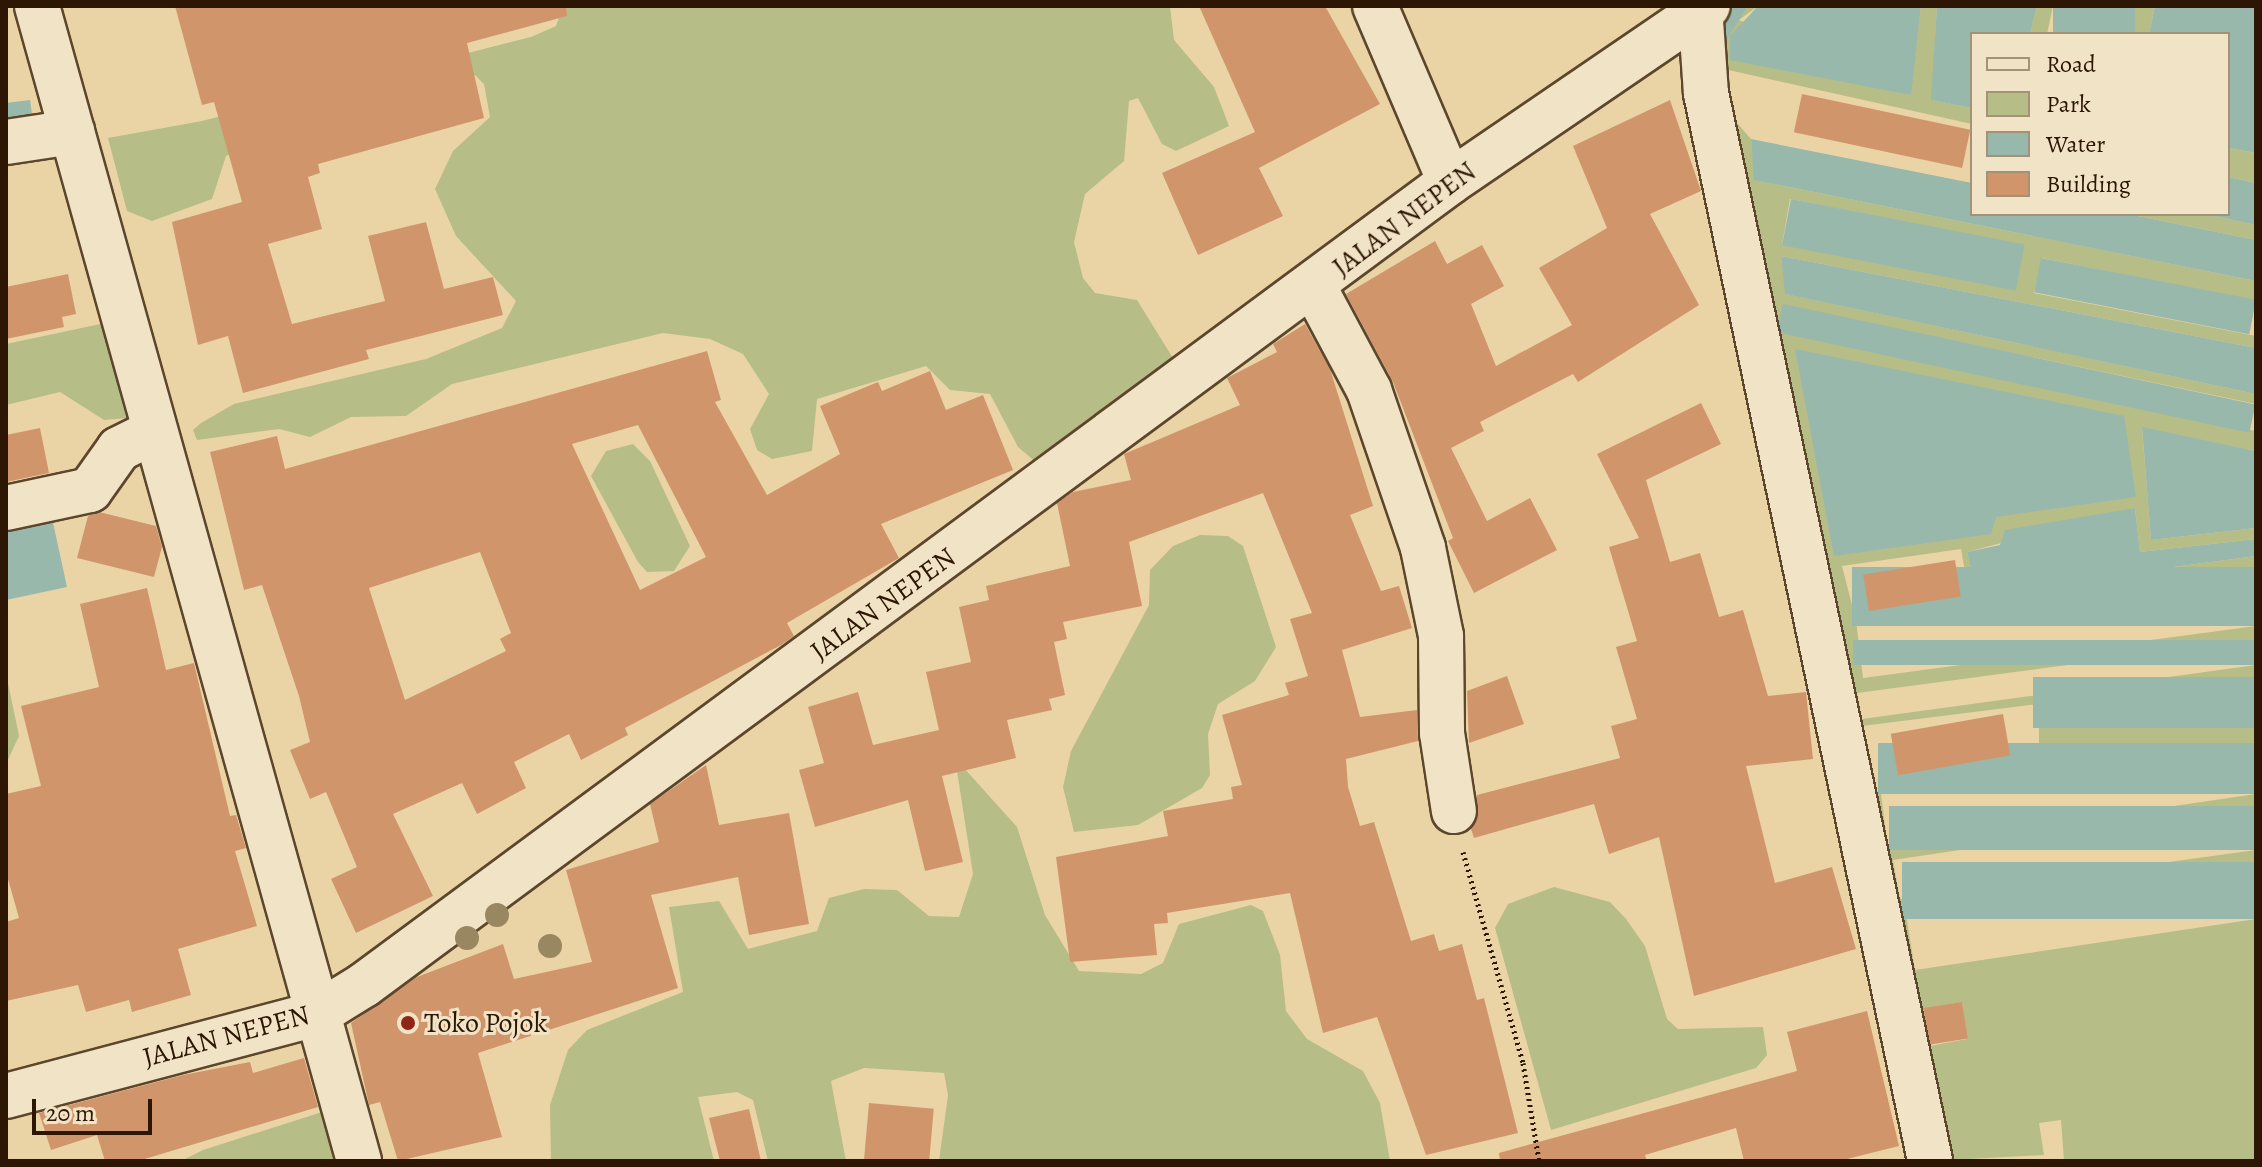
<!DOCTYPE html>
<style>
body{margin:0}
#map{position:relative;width:2262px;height:1167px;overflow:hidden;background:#ead4a6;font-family:Alegreya,serif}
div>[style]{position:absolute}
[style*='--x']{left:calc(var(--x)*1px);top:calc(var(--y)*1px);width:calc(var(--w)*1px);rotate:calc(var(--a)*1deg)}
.green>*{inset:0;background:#b7bd87;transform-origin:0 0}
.water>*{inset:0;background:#98b8ab;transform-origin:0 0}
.stream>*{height:12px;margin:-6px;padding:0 6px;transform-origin:6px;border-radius:6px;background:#98b8ab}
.building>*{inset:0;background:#d1956c;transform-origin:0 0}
.path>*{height:5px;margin-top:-2.5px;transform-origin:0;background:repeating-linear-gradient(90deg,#2d1604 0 2px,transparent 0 6px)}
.roads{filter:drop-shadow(2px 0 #5c462c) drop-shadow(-2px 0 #5c462c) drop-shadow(0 2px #5c462c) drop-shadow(0 -2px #5c462c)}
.minor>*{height:44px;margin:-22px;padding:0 22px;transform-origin:22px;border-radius:22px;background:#f1e3c5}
.trees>*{width:24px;height:24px;margin:-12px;border-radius:50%;background:#998762}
.dots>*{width:22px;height:22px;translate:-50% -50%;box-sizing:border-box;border:4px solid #f1e3c5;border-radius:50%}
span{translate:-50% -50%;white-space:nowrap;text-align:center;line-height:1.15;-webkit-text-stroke:6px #f1e3c5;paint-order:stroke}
.street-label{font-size:28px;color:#2d1604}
.poi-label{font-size:28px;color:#2d1604}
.left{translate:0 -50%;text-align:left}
.frame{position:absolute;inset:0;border:8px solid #2d1604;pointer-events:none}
.legend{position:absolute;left:1970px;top:32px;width:260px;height:184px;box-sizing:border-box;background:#f1e3c5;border:2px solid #a39178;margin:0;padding:10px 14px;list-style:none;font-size:24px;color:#2d1604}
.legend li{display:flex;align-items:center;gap:16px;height:40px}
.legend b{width:40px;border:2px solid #a39178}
.scale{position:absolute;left:32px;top:1099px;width:120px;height:36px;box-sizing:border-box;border:4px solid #2d1604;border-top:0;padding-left:10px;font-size:24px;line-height:28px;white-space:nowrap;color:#2d1604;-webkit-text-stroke:6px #f1e3c5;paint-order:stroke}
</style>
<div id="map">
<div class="green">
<i style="clip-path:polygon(563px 6px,1170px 6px,1174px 40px,1214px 87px,1229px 126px,1176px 151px,1162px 144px,1138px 98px,1129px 101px,1124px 161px,1085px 194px,1074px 242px,1083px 278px,1095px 293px,1137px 300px,1176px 363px,1038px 464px,1018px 447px,990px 394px,950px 390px,926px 366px,817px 399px,812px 451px,772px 459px,757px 450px,750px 429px,769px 394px,743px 354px,710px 339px,663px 333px,452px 384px,406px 416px,351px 417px,310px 437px,279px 429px,197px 440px,193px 430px,201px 423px,234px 404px,426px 359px,502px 328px,516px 301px,456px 236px,435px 189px,453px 151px,490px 117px,484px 84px,475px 75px,314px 119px,226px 156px,212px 199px,152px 221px,127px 211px,108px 138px,202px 121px,531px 37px,556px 26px)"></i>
<i style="clip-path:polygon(evenodd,1700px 6px,1758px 6px,1739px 20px,1910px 95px,1921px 6px,1937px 6px,1932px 100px,1972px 108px,1972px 124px,1724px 69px,1732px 117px,1751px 139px,1755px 180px,2256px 281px,2256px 301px,2042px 258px,2034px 293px,2256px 336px,2256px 348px,1781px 256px,1786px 294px,2256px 394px,2256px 404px,1783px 305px,1787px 333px,2256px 431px,2256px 451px,2142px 428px,2151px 540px,2256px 528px,2256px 539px,2140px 552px,2135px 508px,1967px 552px,1978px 593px,2256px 556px,2256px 567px,1856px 620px,1863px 678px,2256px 626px,2256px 640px,1857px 693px,1862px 719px,2256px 665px,2256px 677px,1854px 727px,1865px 781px,1881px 794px,1888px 848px,2256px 794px,2256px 806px,1893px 860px,1900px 899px,2256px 850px,2256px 862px,1906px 914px,1915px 970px,2256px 919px,2256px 1161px,2064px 1161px,2061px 1120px,2039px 1123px,2044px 1155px,1930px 1161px,1700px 6px,1790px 199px,1791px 199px,2023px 246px,1782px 245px,1790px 199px,1700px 6px,1961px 549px,1969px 595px,1854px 613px,1842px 566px,1961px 549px,1700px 6px,1962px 1002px,1967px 1039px,1930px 1046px,1924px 1009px,1962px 1002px)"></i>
<i style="clip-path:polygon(2037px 6px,2053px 6px,2047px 34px,2030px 34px)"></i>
<i style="clip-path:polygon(2135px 6px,2155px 6px,2149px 34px,2129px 34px)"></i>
<i style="clip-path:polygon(2228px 148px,2256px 153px,2256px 183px,2228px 177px)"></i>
<i style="clip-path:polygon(2128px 214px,2204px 214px,2256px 225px,2256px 240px)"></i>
<i style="clip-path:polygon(124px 319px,151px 416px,104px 420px,60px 392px,6px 405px,6px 344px)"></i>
<i style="clip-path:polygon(633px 444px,650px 461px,690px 546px,674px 571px,647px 572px,638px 562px,591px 476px,606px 451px)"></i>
<i style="clip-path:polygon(1200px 535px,1228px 536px,1243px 546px,1276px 647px,1255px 681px,1218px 704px,1208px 734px,1210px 775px,1202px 788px,1138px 825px,1074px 832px,1063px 787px,1071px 751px,1149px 605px,1150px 570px,1173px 546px)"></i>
<i style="clip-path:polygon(6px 673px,19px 736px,6px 764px)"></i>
<i style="left:2256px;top:728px;width:15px;height:217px;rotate:90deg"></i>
<i style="clip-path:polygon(955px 758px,1017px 827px,1045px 915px,1079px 971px,1141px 974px,1163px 963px,1179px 924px,1251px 905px,1263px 911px,1280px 955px,1286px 1011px,1307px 1039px,1363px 1071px,1380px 1103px,1390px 1161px,939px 1161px,948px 1095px,944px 1073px,864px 1068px,831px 1081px,846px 1161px,768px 1161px,753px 1100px,737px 1092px,698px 1097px,714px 1161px,551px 1161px,550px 1105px,568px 1050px,587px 1030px,683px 992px,669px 907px,719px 901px,748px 949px,817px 931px,829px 898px,864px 889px,897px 890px,929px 916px,959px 917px,973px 874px)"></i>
<i style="clip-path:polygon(1554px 887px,1610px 902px,1626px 919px,1645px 946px,1667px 1019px,1678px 1029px,1763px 1027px,1767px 1055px,1756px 1068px,1551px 1130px,1495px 928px,1508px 904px)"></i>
<i style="clip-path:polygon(341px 1106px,359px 1161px,181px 1161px,203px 1150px)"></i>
</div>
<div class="water">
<i style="clip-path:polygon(1758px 6px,1921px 6px,1911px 95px,1730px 60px,1730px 36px)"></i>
<i style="clip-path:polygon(1937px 6px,2037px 6px,2030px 34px,1972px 34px,1972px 108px,1931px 100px)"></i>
<i style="left:2053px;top:6px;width:82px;height:29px"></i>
<i style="clip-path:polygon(2155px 6px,2256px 6px,2256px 153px,2228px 148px,2228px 34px,2149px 34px)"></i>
<i style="clip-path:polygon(30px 100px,34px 128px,6px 132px,6px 103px)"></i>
<i style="clip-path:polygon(1751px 139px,1972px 183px,1972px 214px,2128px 214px,2256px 240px,2256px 281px,1754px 180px)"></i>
<i style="clip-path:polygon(2228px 177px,2256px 183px,2256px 225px,2204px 214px,2228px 214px)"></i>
<i style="left:1791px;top:199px;width:238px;height:47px;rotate:11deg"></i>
<i style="clip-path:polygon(1781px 256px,2256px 348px,2256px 394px,1785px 294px)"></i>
<i style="left:2041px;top:258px;width:219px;height:35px;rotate:11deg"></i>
<i style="left:1783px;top:304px;width:483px;height:29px;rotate:12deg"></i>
<i style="clip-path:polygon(1795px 349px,2124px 416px,2136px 497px,1996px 517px,1991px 534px,1834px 556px)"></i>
<i style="clip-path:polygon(2142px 427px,2256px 451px,2256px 528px,2151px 540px)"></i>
<i style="clip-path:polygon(2135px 508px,2140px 552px,2256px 539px,2256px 556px,1977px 593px,1967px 552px,2000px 545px,2005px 530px)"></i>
<i style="clip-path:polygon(52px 518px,67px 587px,6px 600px,6px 528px)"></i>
<i style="left:2256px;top:567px;width:59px;height:404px;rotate:90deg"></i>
<i style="left:2256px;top:640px;width:25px;height:403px;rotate:90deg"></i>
<i style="left:2256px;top:677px;width:51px;height:223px;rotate:90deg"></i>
<i style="left:2256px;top:743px;width:51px;height:378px;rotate:90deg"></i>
<i style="left:2256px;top:806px;width:44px;height:367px;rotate:90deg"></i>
<i style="left:2256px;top:862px;width:57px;height:354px;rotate:90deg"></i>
</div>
<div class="stream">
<i style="--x:1720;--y:39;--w:39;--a:-58"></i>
</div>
<div class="building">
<i style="clip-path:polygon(175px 6px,566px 6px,567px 16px,467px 43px,484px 118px,318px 164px,320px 173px,308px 177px,322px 229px,268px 244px,292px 324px,385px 301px,368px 236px,426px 222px,444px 289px,493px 277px,503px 315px,366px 350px,369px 359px,243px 393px,228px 336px,198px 345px,172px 222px,242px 202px,214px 102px,202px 105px)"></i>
<i style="clip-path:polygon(1199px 6px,1325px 6px,1380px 104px,1259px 168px,1283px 216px,1198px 255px,1162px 173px,1255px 132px)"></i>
<i style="left:1802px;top:94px;width:172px;height:39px;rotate:12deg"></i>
<i style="clip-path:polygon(1670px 100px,1701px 191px,1650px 214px,1699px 305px,1578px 382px,1573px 374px,1480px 422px,1484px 431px,1451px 448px,1487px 521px,1530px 498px,1557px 550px,1474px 593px,1448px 541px,1453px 538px,1393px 382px,1346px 294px,1435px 241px,1447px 264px,1482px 245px,1504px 286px,1471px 304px,1496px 366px,1572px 325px,1539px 268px,1607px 228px,1573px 146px)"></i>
<i style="clip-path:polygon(68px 274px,76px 314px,62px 317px,64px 327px,6px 339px,6px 287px)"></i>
<i style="clip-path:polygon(1305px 324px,1330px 369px,1373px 506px,1350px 515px,1381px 591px,1399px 586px,1412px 628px,1342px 650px,1360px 717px,1417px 710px,1418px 741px,1346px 759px,1348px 787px,1360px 826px,1374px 822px,1411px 941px,1434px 934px,1439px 951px,1462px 944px,1477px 1000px,1484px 998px,1518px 1133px,1426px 1155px,1377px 1017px,1323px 1033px,1290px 893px,1167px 913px,1168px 923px,1154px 924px,1157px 955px,1070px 962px,1056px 857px,1168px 836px,1163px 811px,1233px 799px,1231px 787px,1242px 785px,1222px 715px,1289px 695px,1285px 683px,1308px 676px,1290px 619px,1312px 613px,1263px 493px,1129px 542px,1142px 606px,1063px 622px,1067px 639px,1054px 642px,1065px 695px,1049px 699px,1052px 710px,1007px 720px,1016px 758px,942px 776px,963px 862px,925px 871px,908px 800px,815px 827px,799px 770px,824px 763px,808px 707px,858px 692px,873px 745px,939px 730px,926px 672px,971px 662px,959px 607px,989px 600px,986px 586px,1070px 566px,1057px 503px,1073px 492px,1131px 480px,1124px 454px,1240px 405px,1227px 378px,1277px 352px,1273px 344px)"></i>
<i style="clip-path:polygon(evenodd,707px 351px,721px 400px,715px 402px,767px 495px,840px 454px,820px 406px,878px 382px,882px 391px,930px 371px,946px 410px,983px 395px,1013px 470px,881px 524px,899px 558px,787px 623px,794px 636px,781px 645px,625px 728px,628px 735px,581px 760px,569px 734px,514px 762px,526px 788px,477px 814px,462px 783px,393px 814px,433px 896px,356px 933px,331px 879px,357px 867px,326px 792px,310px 799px,290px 750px,310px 742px,299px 696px,262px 585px,244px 590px,210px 452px,277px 436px,285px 469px,707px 351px,638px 425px,706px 557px,640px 590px,572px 444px,638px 425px,707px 351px,480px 552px,511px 633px,500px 639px,506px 651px,405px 700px,369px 588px,480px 552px)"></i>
<i style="clip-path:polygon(1701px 403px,1721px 444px,1646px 480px,1670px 562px,1700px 553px,1719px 617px,1743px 610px,1768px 696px,1806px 692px,1813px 759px,1746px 766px,1775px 883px,1832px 867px,1856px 949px,1694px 996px,1659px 837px,1609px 854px,1594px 804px,1474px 838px,1471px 829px,1477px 795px,1620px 758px,1611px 726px,1637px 719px,1616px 647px,1637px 641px,1609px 547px,1639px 538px,1597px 454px)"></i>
<i style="clip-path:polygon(40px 428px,49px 473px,6px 482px,6px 435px)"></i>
<i style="clip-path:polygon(99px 512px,156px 526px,162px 547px,154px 577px,77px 558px,88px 516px)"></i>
<i style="left:1955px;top:560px;width:37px;height:93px;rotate:81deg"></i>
<i style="clip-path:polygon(147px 588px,166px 670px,194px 663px,230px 816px,236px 815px,246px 848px,235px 851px,257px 926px,178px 949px,191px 995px,132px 1012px,129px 1000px,86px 1012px,78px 985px,6px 1001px,6px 922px,19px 918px,6px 872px,6px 794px,41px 786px,21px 706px,99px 687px,80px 604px)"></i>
<i style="clip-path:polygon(1507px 676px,1524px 724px,1469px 743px,1467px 691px)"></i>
<i style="left:2003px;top:714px;width:42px;height:114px;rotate:80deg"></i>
<i style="clip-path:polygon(706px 765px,719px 825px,789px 813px,809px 924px,749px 935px,738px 877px,651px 895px,678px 988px,478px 1053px,502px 1137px,398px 1161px,380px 1102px,369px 1105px,351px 1023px,417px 977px,503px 944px,514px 979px,592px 962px,566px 870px,659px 842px,650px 804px)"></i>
<i style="left:1962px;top:1002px;width:37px;height:39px;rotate:81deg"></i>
<i style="clip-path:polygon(1867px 1011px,1899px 1146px,1839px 1161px,1744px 1161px,1736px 1128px,1645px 1155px,1647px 1161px,1500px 1161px,1499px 1153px,1797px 1071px,1787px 1032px)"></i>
<i style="clip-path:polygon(304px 1058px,318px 1107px,138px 1161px,105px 1161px,97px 1135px,51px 1150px,39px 1113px,183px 1075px,250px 1062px,253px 1073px)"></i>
<i style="left:869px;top:1103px;width:65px;height:58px;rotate:5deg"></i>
<i style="clip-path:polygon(749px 1109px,761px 1161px,720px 1161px,709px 1118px)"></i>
</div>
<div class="path">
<i style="--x:1463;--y:852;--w:219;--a:74.1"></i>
<i style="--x:1523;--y:1063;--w:99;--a:80.7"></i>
</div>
<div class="roads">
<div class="minor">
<i style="--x:37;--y:6;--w:1199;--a:74.42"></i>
<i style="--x:1375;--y:6;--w:191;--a:66.9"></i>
<i style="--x:1700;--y:6;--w:87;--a:86.1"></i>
<i style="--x:1706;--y:93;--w:1091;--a:78.15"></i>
<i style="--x:6;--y:142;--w:67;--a:-8.6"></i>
<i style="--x:1314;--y:287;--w:117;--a:61.9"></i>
<i style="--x:1369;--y:390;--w:167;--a:71.1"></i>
<i style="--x:1423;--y:548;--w:90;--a:78.4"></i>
<i style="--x:1441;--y:636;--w:97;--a:89.4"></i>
<i style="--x:1442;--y:733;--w:79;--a:81.3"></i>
<i style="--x:6;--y:508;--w:86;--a:-12.1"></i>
<i style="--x:90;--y:490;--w:50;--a:-54.7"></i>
<i style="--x:119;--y:449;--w:40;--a:-26.6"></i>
<i style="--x:6;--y:1096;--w:322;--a:-14.8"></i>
<i style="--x:317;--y:1014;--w:55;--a:-31.7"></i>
<i style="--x:364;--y:985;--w:1351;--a:-36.48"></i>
<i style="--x:1450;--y:182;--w:312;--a:-34.3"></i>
</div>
</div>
<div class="trees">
<i style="left:497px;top:915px"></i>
<i style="left:467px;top:938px"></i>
<i style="left:550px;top:946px"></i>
</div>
<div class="dots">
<i style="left:408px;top:1023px;background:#8f2418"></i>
</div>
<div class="street-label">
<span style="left:1404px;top:219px;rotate:-37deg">JALAN NEPEN</span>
<span style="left:883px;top:604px;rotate:-36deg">JALAN NEPEN</span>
<span style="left:226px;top:1036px;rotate:-15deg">JALAN NEPEN</span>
</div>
<div class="poi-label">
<span class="left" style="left:424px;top:1023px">Toko Pojok</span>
</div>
<div class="frame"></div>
<ul class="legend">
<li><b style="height:10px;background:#f1e3c5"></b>Road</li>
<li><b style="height:22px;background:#b7bd87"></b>Park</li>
<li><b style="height:22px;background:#98b8ab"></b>Water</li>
<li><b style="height:22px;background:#d1956c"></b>Building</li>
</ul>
<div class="scale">20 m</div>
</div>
